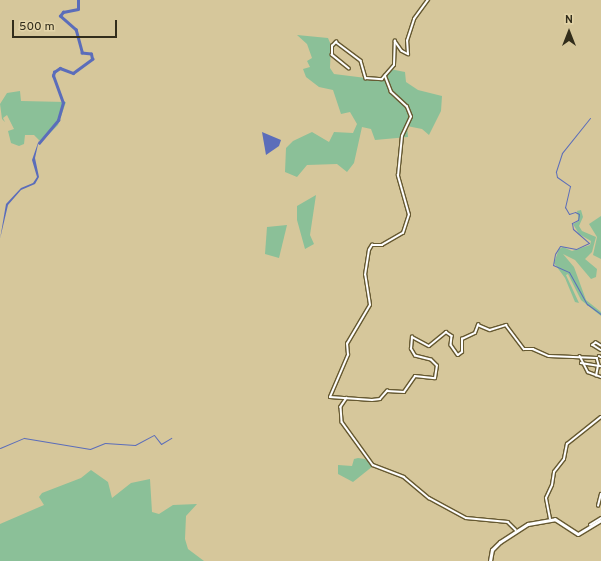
<!DOCTYPE html>
<style>
body{margin:0}
#map{position:relative;width:601px;height:561px;overflow:hidden;background:#d6c79b;font-family:Overpass,sans-serif}
div>[style]{position:absolute}
[style*='--x']{left:calc(var(--x)*1px);top:calc(var(--y)*1px);width:calc(var(--w)*1px);rotate:calc(var(--a)*1deg)}
.green>*{inset:0;background:#8bc098}
.water>*{inset:0;background:#5b6dba}
.stream>*{height:1px;margin:-0.5px;padding:0 0.5px;transform-origin:0.5px;border-radius:0.5px;background:#5b6dba}
.river>*{height:2.5px;margin:-1.25px;padding:0 1.25px;transform-origin:1.25px;border-radius:1.25px;background:#5b6dba}
.roads{filter:drop-shadow(1px 0 #665931) drop-shadow(-1px 0 #665931) drop-shadow(0 1px #665931) drop-shadow(0 -1px #665931)}
.minor>*{height:1.5px;margin:-0.75px;padding:0 0.75px;transform-origin:0.75px;border-radius:0.75px;background:#fff}
.tertiary>*{height:2.5px;margin:-1.25px;padding:0 1.25px;transform-origin:1.25px;border-radius:1.25px;background:#fff}
span{translate:-50% -50%;white-space:nowrap;text-align:center;line-height:1.15;-webkit-text-stroke:3px #e3d4a8;paint-order:stroke}
.north{position:absolute;left:549px;top:12px;width:40px;height:40px;-webkit-text-stroke:3px #e3d4a8;paint-order:stroke;rotate:0deg;font-size:11px;font-weight:700;line-height:16px;text-align:center;color:#322d1b}
.north::after{content:'';display:block;margin:auto;width:14px;height:18px;background:#322d1b;clip-path:polygon(50% 0,100% 100%,50% 72%,0 100%)}
.scale{position:absolute;left:12px;top:20px;width:105px;height:18px;box-sizing:border-box;border:2px solid #322d1b;border-top:0;padding-left:5px;font-size:12px;line-height:14px;white-space:nowrap;color:#322d1b;-webkit-text-stroke:3px #e3d4a8;paint-order:stroke}
</style>
<div id="map">
<div class="green">
<i style="clip-path:polygon(297px 35px,328px 38px,331px 45px,330px 68px,334px 74px,382px 80px,390px 69px,405px 72px,406px 82px,418px 90px,442px 96px,441px 111px,429px 135px,422px 129px,407px 126px,408px 137px,375px 140px,371px 129px,362px 127px,354px 163px,347px 172px,337px 164px,307px 165px,297px 177px,285px 172px,286px 148px,293px 141px,312px 132px,329px 142px,334px 132px,353px 133px,357px 124px,350px 112px,341px 114px,333px 90px,319px 87px,306px 77px,303px 69px,310px 67px,307px 61px,312px 58px,307px 44px)"></i>
<i style="clip-path:polygon(20px 91px,21px 101px,66px 102px,58px 125px,41px 142px,34px 135px,25px 135px,24px 144px,19px 146px,11px 143px,8px 131px,14px 129px,7px 115px,3px 118px,5px 122px,2px 119px,0 104px,7px 93px)"></i>
<i style="clip-path:polygon(316px 195px,310px 235px,314px 244px,305px 249px,297px 220px,297px 206px)"></i>
<i style="clip-path:polygon(581px 210px,583px 217px,579px 226px,582px 231px,596px 237px,592px 252px,585px 259px,597px 269px,596px 277px,591px 279px,575px 260px,563px 254px,574px 267px,586px 300px,601px 312px,601px 316px,581px 300px,568px 274px,566px 275px,579px 303px,575px 302px,565px 278px,554px 263px,559px 249px,563px 247px,572px 251px,590px 245px,591px 241px,579px 234px,573px 224px,579px 221px,577px 211px)"></i>
<i style="clip-path:polygon(601px 216px,601px 259px,593px 255px,597px 237px,589px 224px)"></i>
<i style="clip-path:polygon(287px 225px,279px 258px,265px 254px,267px 227px)"></i>
<i style="clip-path:polygon(358px 458px,365px 459px,373px 466px,353px 482px,338px 474px,338px 465px,352px 466px,354px 459px)"></i>
<i style="clip-path:polygon(91px 470px,108px 482px,112px 498px,131px 483px,150px 479px,152px 512px,159px 514px,173px 505px,197px 504px,186px 516px,185px 539px,188px 549px,204px 561px,0 561px,0 524px,44px 505px,39px 497px,42px 493px,81px 478px)"></i>
</div>
<div class="water">
<i style="clip-path:polygon(262px 132px,281px 140px,279px 146px,266px 155px)"></i>
<i style="clip-path:polygon(39px 140px,35px 158px,39px 177px,35px 184px,21px 190px,8px 205px,0 239px,6px 204px,21px 188px,33px 183px,37px 177px,32px 160px)"></i>
</div>
<div class="stream">
<i style="--x:590;--y:118;--w:45;--a:128.7"></i>
<i style="--x:562;--y:153;--w:20;--a:108"></i>
<i style="--x:556;--y:172;--w:5;--a:79"></i>
<i style="--x:557;--y:177;--w:16;--a:35"></i>
<i style="--x:570;--y:186;--w:22;--a:103"></i>
<i style="--x:565;--y:207;--w:8;--a:60"></i>
<i style="--x:569;--y:214;--w:6;--a:-18"></i>
<i style="--x:575;--y:212;--w:4;--a:27"></i>
<i style="--x:579;--y:214;--w:6;--a:99"></i>
<i style="--x:578;--y:220;--w:7;--a:153"></i>
<i style="--x:572;--y:223;--w:6;--a:81"></i>
<i style="--x:573;--y:229;--w:21;--a:41"></i>
<i style="--x:589;--y:243;--w:14;--a:155"></i>
<i style="--x:576;--y:249;--w:16;--a:-169"></i>
<i style="--x:560;--y:246;--w:9;--a:122"></i>
<i style="--x:555;--y:254;--w:11;--a:100"></i>
<i style="--x:553;--y:265;--w:17;--a:24"></i>
<i style="--x:569;--y:272;--w:37;--a:61"></i>
<i style="--x:587;--y:304;--w:17;--a:36"></i>
<i style="--x:0;--y:448;--w:26;--a:-23"></i>
<i style="--x:24;--y:438;--w:67;--a:9.5"></i>
<i style="--x:90;--y:449;--w:16;--a:-22"></i>
<i style="--x:105;--y:443;--w:30;--a:4"></i>
<i style="--x:135;--y:445;--w:21;--a:-28"></i>
<i style="--x:154;--y:435;--w:11;--a:52"></i>
<i style="--x:161;--y:444;--w:12;--a:-31"></i>
</div>
<div class="river">
<i style="--x:39;--y:143;--w:30;--a:-50"></i>
<i style="--x:58;--y:120;--w:18;--a:-74"></i>
<i style="--x:63;--y:103;--w:29;--a:-110"></i>
<i style="--x:53;--y:76;--w:4;--a:-76"></i>
<i style="--x:54;--y:72;--w:7;--a:-34"></i>
<i style="--x:60;--y:68;--w:14;--a:21"></i>
<i style="--x:73;--y:73;--w:24;--a:-36"></i>
<i style="--x:92;--y:59;--w:5;--a:-101"></i>
<i style="--x:91;--y:54;--w:9;--a:-174"></i>
<i style="--x:82;--y:53;--w:24;--a:-105"></i>
<i style="--x:76;--y:30;--w:21;--a:-139"></i>
<i style="--x:60;--y:16;--w:5;--a:-53"></i>
<i style="--x:63;--y:12;--w:15;--a:-11"></i>
<i style="--x:78;--y:9;--w:9;--a:-90"></i>
</div>
<div class="roads">
<div class="minor">
<i style="--x:349;--y:69;--w:22;--a:-141"></i>
<i style="--x:332;--y:55;--w:9;--a:-90"></i>
<i style="--x:332;--y:46;--w:6;--a:-45"></i>
<i style="--x:336;--y:42;--w:31;--a:37"></i>
<i style="--x:361;--y:61;--w:18;--a:74"></i>
<i style="--x:366;--y:78;--w:16;--a:4"></i>
<i style="--x:382;--y:79;--w:18;--a:-49"></i>
<i style="--x:394;--y:65;--w:24;--a:-88"></i>
<i style="--x:395;--y:41;--w:12;--a:55"></i>
<i style="--x:402;--y:51;--w:7;--a:27"></i>
<i style="--x:408;--y:54;--w:13;--a:-94"></i>
<i style="--x:407;--y:41;--w:23;--a:-72"></i>
<i style="--x:414;--y:19;--w:24;--a:-54"></i>
<i style="--x:601;--y:346;--w:6;--a:-149"></i>
<i style="--x:596;--y:343;--w:4;--a:146"></i>
<i style="--x:593;--y:345;--w:9;--a:32"></i>
<i style="--x:580;--y:356;--w:18;--a:63"></i>
<i style="--x:588;--y:372;--w:14;--a:21"></i>
<i style="--x:599;--y:356;--w:2;--a:27"></i>
<i style="--x:581;--y:363;--w:20;--a:9"></i>
<i style="--x:596;--y:376;--w:10;--a:-79"></i>
<i style="--x:330;--y:397;--w:42;--a:4.1"></i>
<i style="--x:372;--y:400;--w:8;--a:-7"></i>
<i style="--x:380;--y:399;--w:11;--a:-49"></i>
<i style="--x:387;--y:391;--w:17;--a:3"></i>
<i style="--x:404;--y:392;--w:19;--a:-55"></i>
<i style="--x:415;--y:376;--w:20;--a:6"></i>
<i style="--x:435;--y:378;--w:12;--a:-81"></i>
<i style="--x:437;--y:366;--w:8;--a:-135"></i>
<i style="--x:431;--y:360;--w:16;--a:-166"></i>
<i style="--x:415;--y:356;--w:8;--a:-120"></i>
<i style="--x:411;--y:349;--w:12;--a:-85"></i>
<i style="--x:412;--y:337;--w:19;--a:28"></i>
<i style="--x:429;--y:346;--w:22;--a:-39"></i>
<i style="--x:446;--y:332;--w:7;--a:34"></i>
<i style="--x:452;--y:336;--w:9;--a:96"></i>
<i style="--x:451;--y:345;--w:12;--a:55"></i>
<i style="--x:458;--y:355;--w:5;--a:-37"></i>
<i style="--x:462;--y:352;--w:13;--a:-90"></i>
<i style="--x:462;--y:339;--w:14;--a:-25"></i>
<i style="--x:475;--y:333;--w:9;--a:-69"></i>
<i style="--x:478;--y:325;--w:13;--a:23"></i>
<i style="--x:490;--y:330;--w:17;--a:-17"></i>
<i style="--x:506;--y:325;--w:30;--a:53"></i>
<i style="--x:524;--y:349;--w:9;--a:0"></i>
<i style="--x:533;--y:349;--w:17;--a:24"></i>
<i style="--x:549;--y:356;--w:48;--a:2.4"></i>
<i style="--x:597;--y:358;--w:7;--a:74"></i>
<i style="--x:330;--y:397;--w:46;--a:-66.8"></i>
<i style="--x:348;--y:355;--w:11;--a:-95"></i>
<i style="--x:347;--y:344;--w:45;--a:-59.5"></i>
<i style="--x:370;--y:305;--w:30;--a:-99"></i>
<i style="--x:365;--y:275;--w:25;--a:-81"></i>
<i style="--x:369;--y:250;--w:6;--a:-59"></i>
<i style="--x:372;--y:245;--w:10;--a:0"></i>
<i style="--x:382;--y:245;--w:24;--a:-30"></i>
<i style="--x:403;--y:233;--w:19;--a:-72"></i>
<i style="--x:409;--y:215;--w:41;--a:-105.8"></i>
<i style="--x:398;--y:176;--w:40;--a:-84.3"></i>
<i style="--x:402;--y:136;--w:21;--a:-65"></i>
<i style="--x:411;--y:117;--w:11;--a:-112"></i>
<i style="--x:407;--y:107;--w:22;--a:-137"></i>
<i style="--x:391;--y:92;--w:17;--a:-111"></i>
<i style="--x:347;--y:398;--w:11;--a:124"></i>
<i style="--x:341;--y:407;--w:15;--a:86"></i>
<i style="--x:342;--y:422;--w:53;--a:54.2"></i>
<i style="--x:373;--y:465;--w:33;--a:21"></i>
<i style="--x:404;--y:477;--w:33;--a:40"></i>
<i style="--x:429;--y:498;--w:42;--a:28.4"></i>
<i style="--x:466;--y:518;--w:42;--a:5.4"></i>
<i style="--x:508;--y:522;--w:11;--a:45"></i>
<i style="--x:598;--y:506;--w:12;--a:-76"></i>
<i style="--x:550;--y:519;--w:21;--a:-101"></i>
<i style="--x:546;--y:498;--w:14;--a:-65"></i>
<i style="--x:552;--y:485;--w:13;--a:-81"></i>
<i style="--x:554;--y:472;--w:16;--a:-52"></i>
<i style="--x:564;--y:459;--w:15;--a:-79"></i>
<i style="--x:567;--y:444;--w:43;--a:-38.5"></i>
<i style="--x:590;--y:525;--w:13;--a:-32"></i>
</div>
<div class="tertiary">
<i style="--x:490;--y:561;--w:11;--a:-80"></i>
<i style="--x:492;--y:550;--w:11;--a:-45"></i>
<i style="--x:500;--y:542;--w:33;--a:-33"></i>
<i style="--x:528;--y:524;--w:27;--a:-10"></i>
<i style="--x:555;--y:519;--w:27;--a:33"></i>
<i style="--x:578;--y:534;--w:27;--a:-31"></i>
</div>
</div>
<div class="north">N</div>
<div class="scale">500 m</div>
</div>
